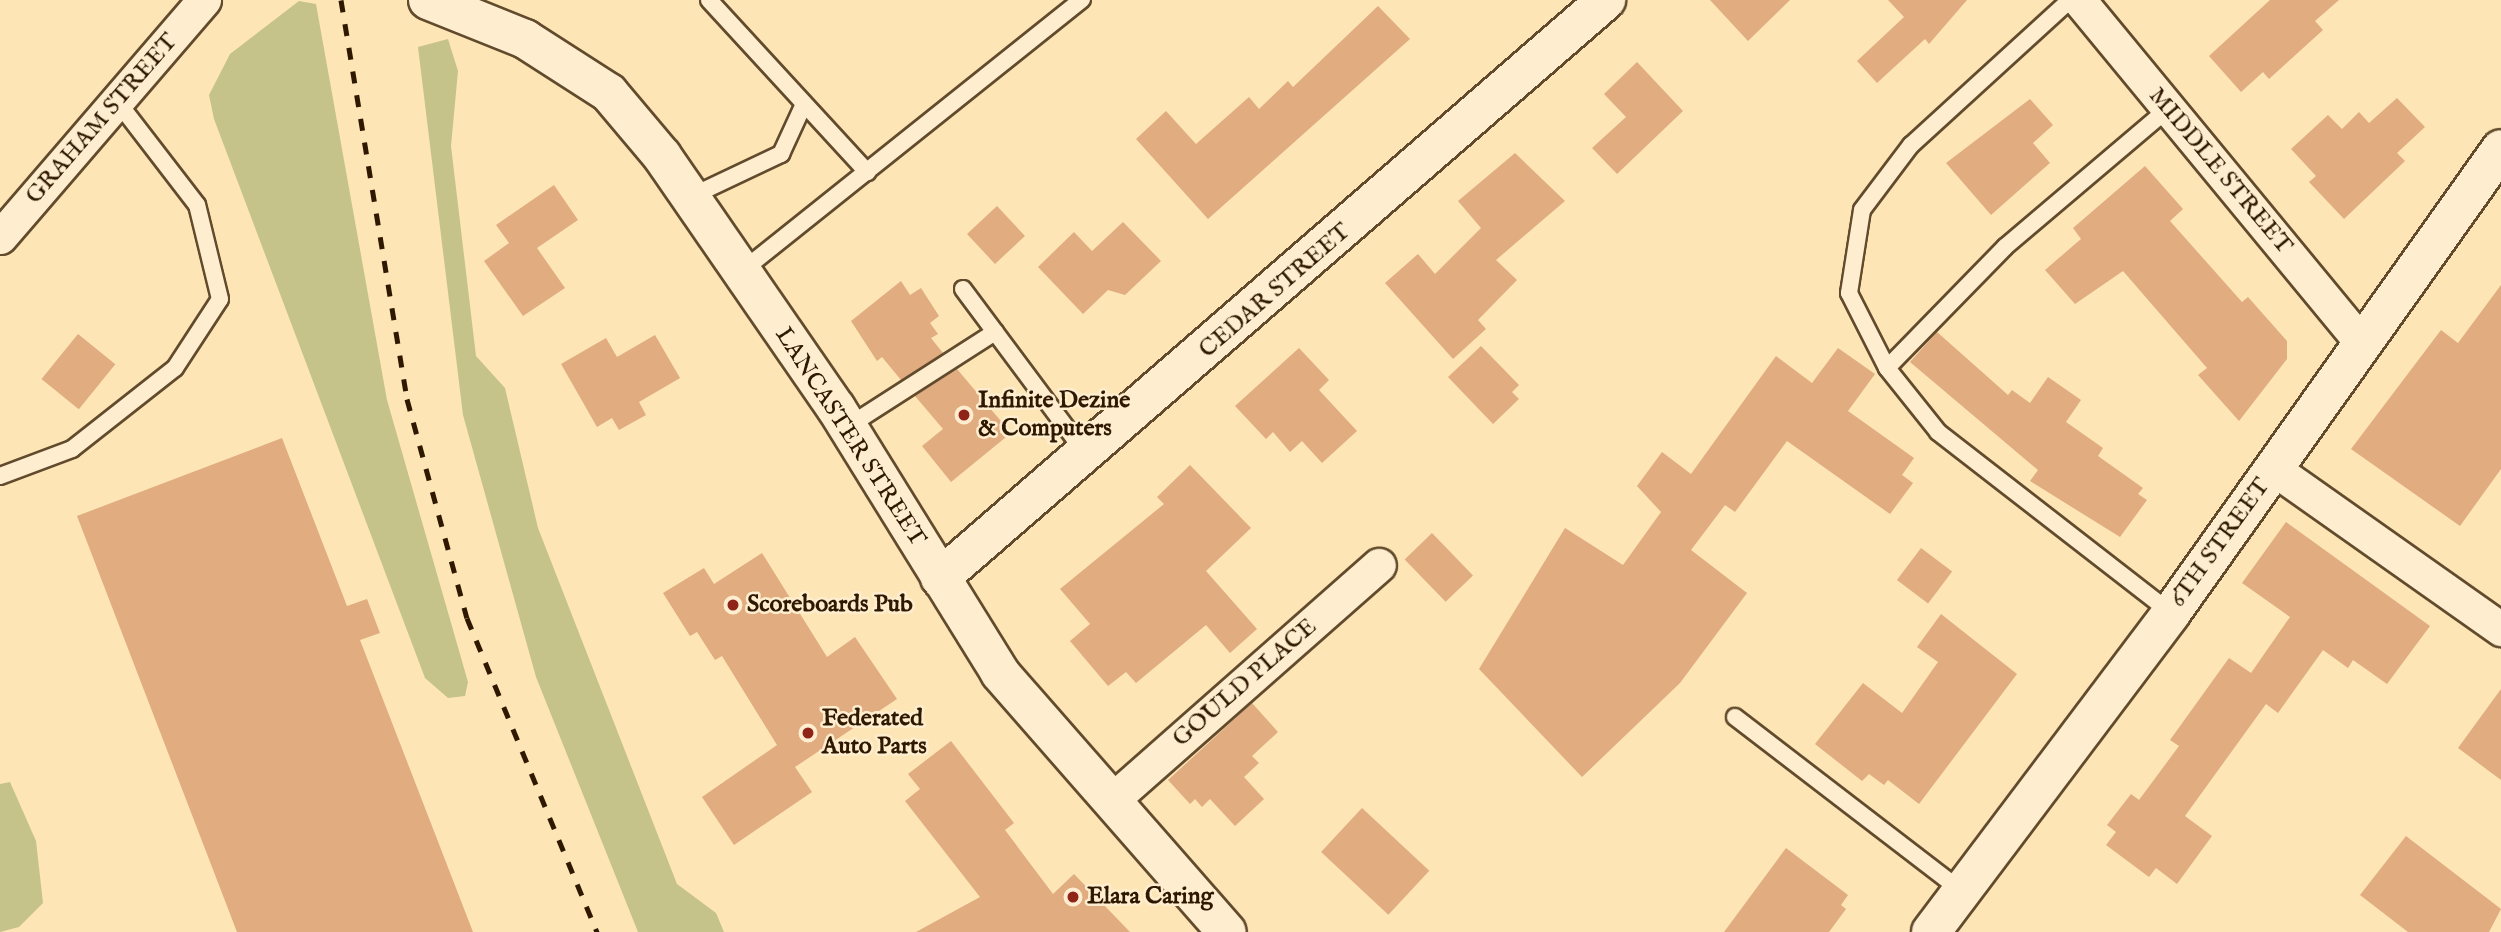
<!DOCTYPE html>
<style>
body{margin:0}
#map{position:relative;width:2501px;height:932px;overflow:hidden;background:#fde5b5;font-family:"IM FELL English",serif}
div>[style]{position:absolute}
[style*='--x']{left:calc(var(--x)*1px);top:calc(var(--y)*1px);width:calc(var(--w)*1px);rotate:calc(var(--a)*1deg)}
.green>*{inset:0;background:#c5c38a}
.building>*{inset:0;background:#e0ac80;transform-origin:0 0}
.roads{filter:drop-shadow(2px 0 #624b2d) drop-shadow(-2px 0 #624b2d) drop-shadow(0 2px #624b2d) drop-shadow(0 -2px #624b2d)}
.service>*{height:16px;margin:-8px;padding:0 8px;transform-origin:8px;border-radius:8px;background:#feeecf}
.minor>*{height:33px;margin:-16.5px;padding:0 16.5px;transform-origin:16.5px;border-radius:16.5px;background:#feeecf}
.tertiary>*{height:38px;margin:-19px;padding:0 19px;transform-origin:19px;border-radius:19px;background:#feeecf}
.secondary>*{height:38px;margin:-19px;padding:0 19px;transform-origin:19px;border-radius:19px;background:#feeecf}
.rail>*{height:5px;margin-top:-2.5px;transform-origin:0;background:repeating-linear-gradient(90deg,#2f1800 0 12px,transparent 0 24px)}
.dots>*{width:19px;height:19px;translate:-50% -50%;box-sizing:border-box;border:4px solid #feeecf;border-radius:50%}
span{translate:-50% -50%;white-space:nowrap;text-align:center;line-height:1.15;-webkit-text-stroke:5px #feeecf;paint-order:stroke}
.street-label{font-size:24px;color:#2f1800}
.poi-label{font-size:24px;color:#2f1800;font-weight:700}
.left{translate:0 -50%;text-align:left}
</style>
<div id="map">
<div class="green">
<i style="clip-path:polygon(299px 1px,316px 4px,387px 400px,468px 682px,465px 696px,448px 698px,425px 678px,214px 119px,209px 95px,230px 54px)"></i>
<i style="clip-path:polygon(448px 39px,458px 71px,451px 146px,476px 356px,505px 388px,538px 528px,677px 884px,716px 913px,724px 932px,638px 932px,536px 677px,463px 415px,418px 47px)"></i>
<i style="clip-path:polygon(10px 782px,36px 841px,43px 903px,19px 927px,0 932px,0 784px)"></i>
</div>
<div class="building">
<i style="clip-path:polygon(1710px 0,1790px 0,1748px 41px)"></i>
<i style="clip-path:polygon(1888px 0,1967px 0,1929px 44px,1925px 39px,1877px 83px,1857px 61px,1904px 17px)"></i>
<i style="clip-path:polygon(2270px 0,2339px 0,2315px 21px,2323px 30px,2269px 79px,2263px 72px,2241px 92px,2209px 56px)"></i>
<i style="clip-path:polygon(1378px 6px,1410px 39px,1208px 219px,1136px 139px,1166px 111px,1196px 144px,1249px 97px,1259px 109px,1288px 81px,1293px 87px)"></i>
<i style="clip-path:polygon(1637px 62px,1683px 111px,1617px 174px,1592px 148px,1626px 117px,1604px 94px)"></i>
<i style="clip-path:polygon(2397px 98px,2425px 127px,2397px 153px,2405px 161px,2344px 219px,2309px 182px,2316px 176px,2291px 149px,2328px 115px,2342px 129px,2359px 112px,2369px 123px)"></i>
<i style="clip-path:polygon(2030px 99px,2053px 125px,2033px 143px,2050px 163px,1991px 215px,1946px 163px)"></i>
<i style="clip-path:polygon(1515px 153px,1565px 201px,1496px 260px,1517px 280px,1478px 320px,1486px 329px,1453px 359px,1385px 283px,1418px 254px,1435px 274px,1481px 228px,1458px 201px)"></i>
<i style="clip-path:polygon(2145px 166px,2183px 209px,2170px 221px,2242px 302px,2248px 297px,2287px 341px,2287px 359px,2239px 421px,2198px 375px,2207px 368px,2123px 271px,2075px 304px,2045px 270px,2081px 239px,2073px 228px)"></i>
<i style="clip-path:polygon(554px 185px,578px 220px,537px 248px,565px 288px,523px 316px,484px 261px,509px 243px,496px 225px)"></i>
<i style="left:997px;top:206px;width:41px;height:41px;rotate:47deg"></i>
<i style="clip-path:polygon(1123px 222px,1161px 261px,1125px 295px,1108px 290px,1083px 314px,1038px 267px,1074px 232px,1092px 251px)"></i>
<i style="clip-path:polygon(901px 281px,910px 295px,921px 288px,939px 316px,930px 323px,938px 334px,931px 338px,943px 353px,901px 380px,882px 357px,877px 361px,851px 321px)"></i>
<i style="clip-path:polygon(2501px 285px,2501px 469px,2460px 526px,2351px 449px,2441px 330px,2458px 343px)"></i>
<i style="clip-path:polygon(1937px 332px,2008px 395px,2012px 390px,2030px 403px,2048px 377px,2081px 400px,2066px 422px,2103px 448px,2098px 456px,2143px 488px,2138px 494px,2147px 500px,2120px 537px,2030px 481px,2038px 470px,1910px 362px)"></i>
<i style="left:78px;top:334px;width:48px;height:58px;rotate:39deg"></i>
<i style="clip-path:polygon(655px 335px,680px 378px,639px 402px,646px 415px,619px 430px,612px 418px,597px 427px,561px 364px,606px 338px,617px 357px)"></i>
<i style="clip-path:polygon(1481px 346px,1519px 385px,1512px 392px,1519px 399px,1493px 424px,1448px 377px)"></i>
<i style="clip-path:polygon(1299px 348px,1329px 380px,1319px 390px,1357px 431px,1322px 463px,1302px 441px,1290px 452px,1273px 432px,1266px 439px,1235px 406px)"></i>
<i style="clip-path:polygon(1838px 348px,1875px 374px,1848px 411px,1914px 458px,1902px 475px,1913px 483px,1890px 514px,1787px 441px,1735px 512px,1725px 505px,1691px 550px,1747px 593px,1680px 683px,1582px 777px,1479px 669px,1565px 528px,1623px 565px,1661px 512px,1637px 486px,1662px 452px,1691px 474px,1776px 356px,1812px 383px)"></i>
<i style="clip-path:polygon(957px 369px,1011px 433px,951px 482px,922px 446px,943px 429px,915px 396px)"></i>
<i style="clip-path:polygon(282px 438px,347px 606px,367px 599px,380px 633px,360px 640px,473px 932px,237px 932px,77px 516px)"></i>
<i style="clip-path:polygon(1190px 465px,1251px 528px,1206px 571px,1257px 629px,1230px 653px,1206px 625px,1136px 683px,1126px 672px,1108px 686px,1070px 641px,1090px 624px,1060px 589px,1164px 504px,1157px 497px)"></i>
<i style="clip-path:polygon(2286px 522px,2430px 626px,2387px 684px,2353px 660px,2348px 668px,2323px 650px,2278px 713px,2266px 704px,2185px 816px,2212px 836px,2177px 884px,2156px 868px,2149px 877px,2106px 845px,2116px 832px,2107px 825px,2131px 794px,2139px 800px,2179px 746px,2170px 740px,2229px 658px,2251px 673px,2290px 617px,2242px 583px)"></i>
<i style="left:1432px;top:533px;width:59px;height:38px;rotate:46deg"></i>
<i style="left:1921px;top:548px;width:39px;height:40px;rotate:37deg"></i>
<i style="clip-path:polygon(762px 553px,827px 657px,855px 637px,897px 699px,795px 767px,812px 792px,734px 845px,702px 797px,777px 745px,722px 656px,715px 660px,697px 632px,690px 636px,663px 593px,704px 568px,714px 584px)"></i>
<i style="clip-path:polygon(1941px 614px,2017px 674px,1919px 804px,1888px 780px,1884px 785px,1869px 774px,1862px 781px,1815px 744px,1863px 683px,1902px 713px,1938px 662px,1917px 647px)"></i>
<i style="clip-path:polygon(2501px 689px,2501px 780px,2458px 748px)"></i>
<i style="clip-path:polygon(1252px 703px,1278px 732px,1252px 756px,1259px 763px,1244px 777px,1264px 799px,1235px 826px,1210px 799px,1202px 807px,1195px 799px,1190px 804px,1168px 780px)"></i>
<i style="clip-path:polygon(951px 741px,1014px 823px,1005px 830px,1053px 894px,1074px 874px,1130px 932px,916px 932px,980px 897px,905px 801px,920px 789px,908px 774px)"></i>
<i style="left:1362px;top:808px;width:92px;height:60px;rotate:43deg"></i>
<i style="clip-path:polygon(2406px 836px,2501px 909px,2489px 932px,2408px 932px,2360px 895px)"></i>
<i style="clip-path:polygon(1786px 848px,1848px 895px,1841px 905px,1846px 909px,1829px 932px,1724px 932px)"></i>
</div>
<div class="roads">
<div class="service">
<i style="--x:709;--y:0;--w:234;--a:47.4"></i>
<i style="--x:2070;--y:0;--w:215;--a:137.6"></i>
<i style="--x:1911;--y:145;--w:81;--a:127"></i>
<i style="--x:1862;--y:210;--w:84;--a:98.9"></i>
<i style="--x:1849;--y:293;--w:84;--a:63.1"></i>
<i style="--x:1887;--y:368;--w:82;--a:51.4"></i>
<i style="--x:1938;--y:432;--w:295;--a:37.8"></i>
<i style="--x:690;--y:197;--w:101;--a:-25.3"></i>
<i style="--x:781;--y:154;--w:55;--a:-65.3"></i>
<i style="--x:742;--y:271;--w:435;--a:-38.6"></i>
<i style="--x:963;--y:289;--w:206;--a:53.3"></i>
<i style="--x:1887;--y:368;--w:169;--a:-45.7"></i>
<i style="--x:2005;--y:247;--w:214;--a:-40.3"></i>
<i style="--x:847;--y:427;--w:176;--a:-32.7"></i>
<i style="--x:0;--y:476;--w:77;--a:-20.6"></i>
<i style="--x:72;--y:449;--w:131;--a:-38.2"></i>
<i style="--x:175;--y:368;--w:82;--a:-56.9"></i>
<i style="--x:220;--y:299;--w:97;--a:-103.7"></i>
<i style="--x:197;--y:205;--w:131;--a:-127.6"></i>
<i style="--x:1735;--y:717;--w:286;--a:37.5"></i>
</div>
<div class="minor">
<i style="--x:2079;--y:0;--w:445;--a:50.5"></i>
<i style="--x:0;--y:237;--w:313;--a:-49.3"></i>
<i style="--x:2274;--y:469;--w:278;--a:35.2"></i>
<i style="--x:1111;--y:801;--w:357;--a:-41.4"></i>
</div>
<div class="tertiary">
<i style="--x:940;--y:578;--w:882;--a:-40.95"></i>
<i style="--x:1931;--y:932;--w:399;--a:-53"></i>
<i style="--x:2171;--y:613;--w:569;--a:-54.58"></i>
</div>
<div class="secondary">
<i style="--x:428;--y:0;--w:105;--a:21.9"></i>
<i style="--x:525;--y:39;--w:100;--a:32.7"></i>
<i style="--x:609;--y:93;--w:82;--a:49.9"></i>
<i style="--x:662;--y:156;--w:306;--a:55.4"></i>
<i style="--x:836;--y:408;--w:312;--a:58.2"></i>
<i style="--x:1000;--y:673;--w:344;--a:48.8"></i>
</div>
</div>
<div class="rail">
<i style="--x:341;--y:0;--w:404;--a:80.6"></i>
<i style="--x:407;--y:399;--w:227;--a:74.7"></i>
<i style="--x:467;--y:618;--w:340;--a:67.5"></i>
</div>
<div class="dots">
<i style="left:964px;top:415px;background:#8f2418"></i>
<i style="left:733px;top:605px;background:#8f2418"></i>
<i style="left:808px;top:733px;background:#8f2418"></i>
<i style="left:1073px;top:897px;background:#8f2418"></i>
</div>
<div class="street-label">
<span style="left:102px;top:119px;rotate:-49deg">GRAHAM STREET</span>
<span style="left:2220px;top:171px;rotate:50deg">MIDDLE STREET</span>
<span style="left:1275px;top:291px;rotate:-41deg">CEDAR STREET</span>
<span style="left:850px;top:437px;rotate:57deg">LANCASTER STREET</span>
<span style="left:2220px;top:543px;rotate:-54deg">6TH STREET</span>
<span style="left:1245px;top:683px;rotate:-41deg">GOULD PLACE</span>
</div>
<div class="poi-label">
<span class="left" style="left:978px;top:415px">Infinite Dezine<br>&amp; Computers</span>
<span class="left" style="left:747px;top:605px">Scoreboards Pub</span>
<span class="left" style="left:822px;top:733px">Federated<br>Auto Parts</span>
<span class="left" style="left:1087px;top:897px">Elara Caring</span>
</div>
</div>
